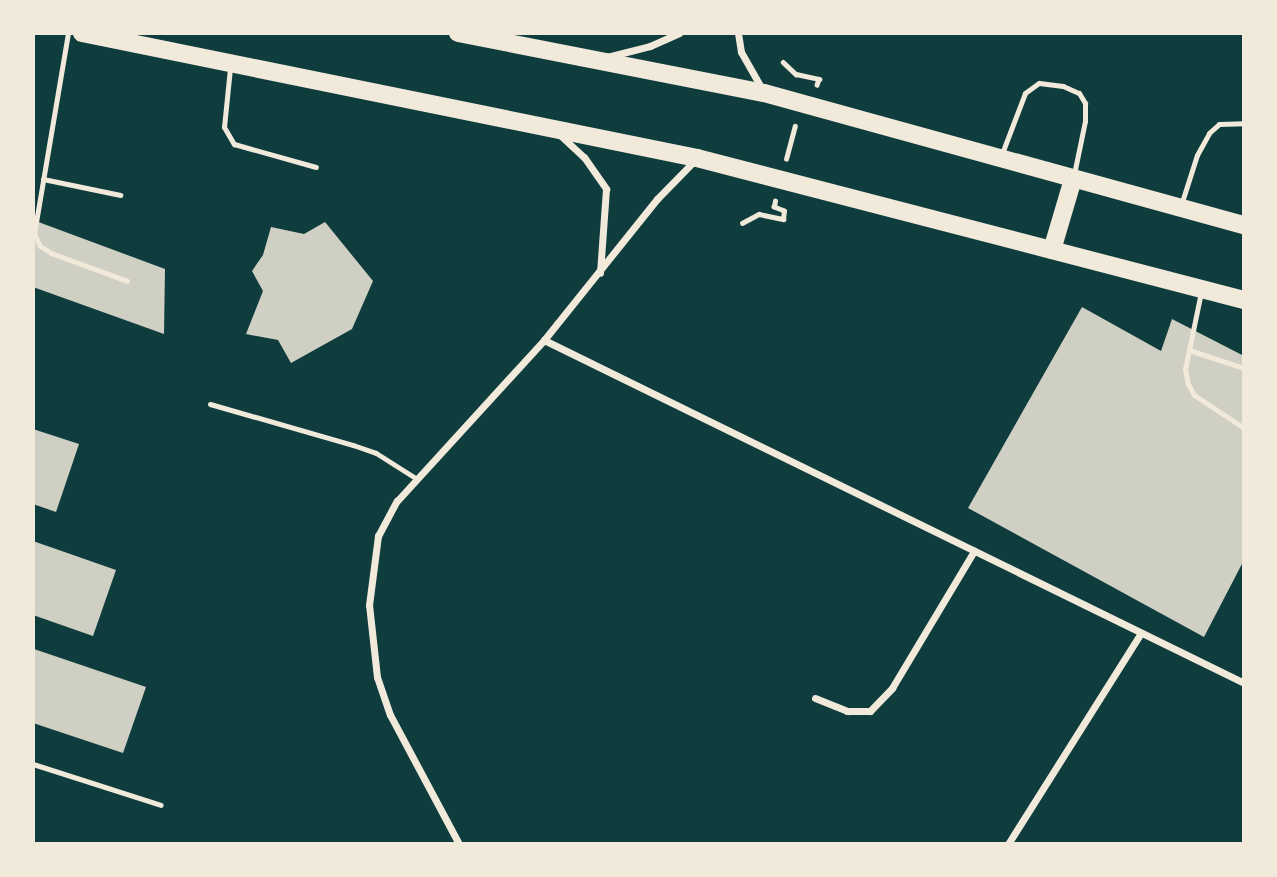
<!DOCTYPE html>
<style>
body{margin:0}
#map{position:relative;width:1277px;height:877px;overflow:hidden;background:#0f3d3e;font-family:Jost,sans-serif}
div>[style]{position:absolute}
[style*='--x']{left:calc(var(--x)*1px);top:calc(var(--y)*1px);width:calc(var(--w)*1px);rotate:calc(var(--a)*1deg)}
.building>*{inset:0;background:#cfcfc3}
.path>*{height:4.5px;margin:-2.25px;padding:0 2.25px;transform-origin:2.25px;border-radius:2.25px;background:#f1e9da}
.service>*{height:5px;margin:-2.5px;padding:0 2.5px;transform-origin:2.5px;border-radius:2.5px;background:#f1e9da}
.minor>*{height:7px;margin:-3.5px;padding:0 3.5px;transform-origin:3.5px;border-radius:3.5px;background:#f1e9da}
.primary>*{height:18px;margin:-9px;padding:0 9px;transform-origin:9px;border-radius:9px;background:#f1e9da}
span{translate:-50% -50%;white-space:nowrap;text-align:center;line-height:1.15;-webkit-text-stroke:6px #f1e9da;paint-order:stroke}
.frame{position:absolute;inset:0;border:35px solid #f1e9da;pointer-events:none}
</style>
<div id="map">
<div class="building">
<i style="clip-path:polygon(33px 220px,165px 269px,164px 334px,33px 287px)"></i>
<i style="clip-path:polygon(325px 222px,373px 281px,352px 329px,291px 363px,278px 340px,246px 334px,263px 291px,252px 271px,263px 255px,271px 227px,304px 234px)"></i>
<i style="clip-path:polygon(1082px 307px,1161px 351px,1172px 319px,1244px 356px,1244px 560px,1204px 637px,968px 508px)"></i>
<i style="clip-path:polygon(33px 429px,79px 444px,56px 512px,33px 504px)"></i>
<i style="clip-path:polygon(33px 541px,116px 570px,93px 636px,33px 615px)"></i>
<i style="clip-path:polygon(34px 649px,146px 687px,123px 753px,33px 723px)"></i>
</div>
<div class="path">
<i style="--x:783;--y:62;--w:18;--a:43"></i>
<i style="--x:796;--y:74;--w:24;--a:12"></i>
<i style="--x:819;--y:79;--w:6;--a:108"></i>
<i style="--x:786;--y:159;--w:34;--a:-75"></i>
<i style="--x:742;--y:223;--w:19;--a:-28"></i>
<i style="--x:759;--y:214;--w:25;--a:12"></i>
<i style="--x:783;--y:219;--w:8;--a:-83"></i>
<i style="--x:784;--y:211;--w:11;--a:-158"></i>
<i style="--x:774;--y:207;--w:6;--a:-81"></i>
</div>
<div class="service">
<i style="--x:68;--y:33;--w:204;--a:99.6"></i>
<i style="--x:34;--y:234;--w:13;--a:63"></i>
<i style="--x:40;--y:246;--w:13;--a:32"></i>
<i style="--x:51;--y:253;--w:81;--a:20.2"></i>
<i style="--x:230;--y:68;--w:59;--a:95.8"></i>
<i style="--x:224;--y:127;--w:20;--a:60"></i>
<i style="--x:234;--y:144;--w:85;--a:15.7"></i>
<i style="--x:1001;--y:156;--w:67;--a:-69.1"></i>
<i style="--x:1025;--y:93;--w:17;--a:-36"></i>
<i style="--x:1039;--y:83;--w:24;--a:7"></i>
<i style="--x:1063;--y:86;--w:17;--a:24"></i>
<i style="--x:1079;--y:93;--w:12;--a:59"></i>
<i style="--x:1085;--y:103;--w:18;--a:90"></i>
<i style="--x:1085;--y:121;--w:54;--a:101.7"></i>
<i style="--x:43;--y:179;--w:79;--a:11.7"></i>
<i style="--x:1181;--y:205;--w:52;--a:-72.3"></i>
<i style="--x:1197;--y:155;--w:25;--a:-61"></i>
<i style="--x:1209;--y:133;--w:13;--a:-42"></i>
<i style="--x:1219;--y:124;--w:25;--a:-2"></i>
<i style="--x:1201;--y:292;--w:79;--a:101.7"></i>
<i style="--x:1185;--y:369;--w:15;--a:79"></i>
<i style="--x:1188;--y:384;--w:13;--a:61"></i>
<i style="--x:1194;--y:395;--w:60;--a:33.4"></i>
<i style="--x:1189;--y:350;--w:58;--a:18.1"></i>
<i style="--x:210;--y:404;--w:149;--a:16"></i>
<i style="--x:353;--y:445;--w:24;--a:19"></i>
<i style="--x:376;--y:453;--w:49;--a:32.4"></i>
<i style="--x:33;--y:764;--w:134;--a:17.8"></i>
</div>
<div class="minor">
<i style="--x:738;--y:33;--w:19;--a:81"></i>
<i style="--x:741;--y:52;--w:43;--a:60.4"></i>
<i style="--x:607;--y:57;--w:44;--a:-14.3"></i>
<i style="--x:650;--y:46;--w:32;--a:-24"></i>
<i style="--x:560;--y:135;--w:33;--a:43"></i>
<i style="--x:584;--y:157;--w:39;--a:55"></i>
<i style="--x:606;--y:189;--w:84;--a:94.1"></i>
<i style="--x:544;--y:340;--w:780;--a:26.1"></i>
<i style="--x:815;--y:698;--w:35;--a:22"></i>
<i style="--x:847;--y:711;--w:23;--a:0"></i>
<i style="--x:870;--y:711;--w:32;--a:-46"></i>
<i style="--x:892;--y:688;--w:160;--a:-59.1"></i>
<i style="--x:459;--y:844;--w:146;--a:-118.1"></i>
<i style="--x:390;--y:715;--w:40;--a:-108.9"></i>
<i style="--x:377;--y:677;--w:72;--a:-96.3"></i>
<i style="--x:369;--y:605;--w:70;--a:-82.6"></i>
<i style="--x:378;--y:536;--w:40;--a:-62"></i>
<i style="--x:397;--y:501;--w:218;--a:-47.6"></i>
<i style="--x:544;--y:340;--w:181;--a:-51.3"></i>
<i style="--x:657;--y:199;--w:54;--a:-45.7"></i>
<i style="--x:1008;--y:844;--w:249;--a:-57.8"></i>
</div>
<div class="primary">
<i style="--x:82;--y:33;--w:628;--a:11.49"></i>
<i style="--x:697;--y:158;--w:565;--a:14.55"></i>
<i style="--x:458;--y:33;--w:312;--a:11.1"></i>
<i style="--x:764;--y:93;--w:498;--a:15.4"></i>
<i style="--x:1052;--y:250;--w:74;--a:-73.5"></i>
</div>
<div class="frame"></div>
</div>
